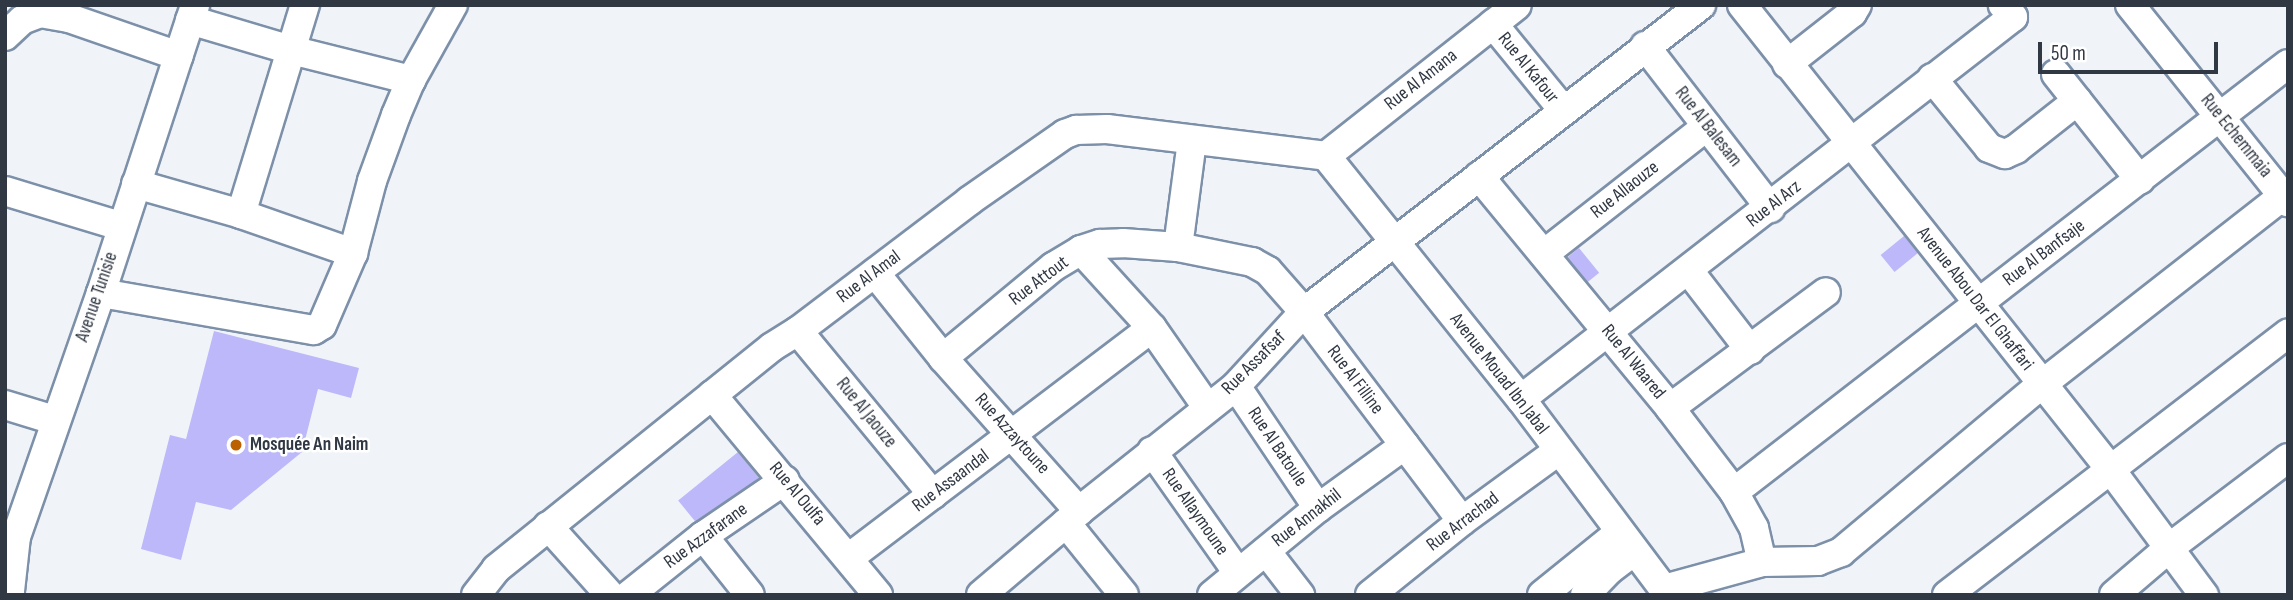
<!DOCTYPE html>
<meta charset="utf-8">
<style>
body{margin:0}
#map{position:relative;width:2293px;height:600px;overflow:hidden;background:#f0f4f9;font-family:"Sofia Sans Condensed",sans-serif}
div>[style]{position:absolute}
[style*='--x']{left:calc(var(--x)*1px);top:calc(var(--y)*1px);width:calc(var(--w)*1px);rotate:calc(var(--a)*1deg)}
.building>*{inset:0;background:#bdb8f9;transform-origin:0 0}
.roads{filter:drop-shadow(2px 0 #7d90a9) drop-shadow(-2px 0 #7d90a9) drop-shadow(0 2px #7d90a9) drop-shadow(0 -2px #7d90a9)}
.street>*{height:28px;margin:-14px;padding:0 14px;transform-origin:14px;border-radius:14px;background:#fff}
.dots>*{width:19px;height:19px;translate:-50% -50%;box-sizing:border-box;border:4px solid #fff;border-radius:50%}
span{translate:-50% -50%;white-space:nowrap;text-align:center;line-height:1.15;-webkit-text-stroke:5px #fff;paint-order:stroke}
.street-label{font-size:19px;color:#303843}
.poi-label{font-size:19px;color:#303843;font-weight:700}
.left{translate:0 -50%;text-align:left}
.frame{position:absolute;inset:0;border:7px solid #303843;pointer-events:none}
.scale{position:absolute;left:2038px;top:42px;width:180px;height:32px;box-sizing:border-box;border:4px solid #303843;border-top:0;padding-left:9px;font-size:21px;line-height:24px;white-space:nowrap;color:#303843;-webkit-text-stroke:5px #fff;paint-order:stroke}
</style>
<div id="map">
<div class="building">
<i style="left:1904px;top:236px;width:22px;height:30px;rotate:51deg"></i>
<i style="left:1579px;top:248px;width:32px;height:15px;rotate:51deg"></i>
<i style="clip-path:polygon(214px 331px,359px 368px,351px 398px,318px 389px,302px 452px,231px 510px,196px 502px,181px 560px,141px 549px,170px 435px,186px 439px)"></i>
<i style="left:738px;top:452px;width:33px;height:77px;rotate:51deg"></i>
</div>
<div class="roads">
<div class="street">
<i style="--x:1742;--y:5;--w:594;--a:51.57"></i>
<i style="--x:2111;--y:470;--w:156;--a:53.4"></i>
<i style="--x:2130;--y:5;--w:253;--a:51.3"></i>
<i style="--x:190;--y:20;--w:105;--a:16.5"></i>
<i style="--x:291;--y:50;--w:124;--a:14"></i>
<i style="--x:1493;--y:24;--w:112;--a:50.8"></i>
<i style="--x:5;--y:36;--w:23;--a:-43"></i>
<i style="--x:22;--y:20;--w:19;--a:-21"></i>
<i style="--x:40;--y:13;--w:29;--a:10"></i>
<i style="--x:69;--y:18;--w:116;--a:19.1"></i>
<i style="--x:1645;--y:46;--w:205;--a:52.3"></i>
<i style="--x:1787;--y:64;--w:83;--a:-38.1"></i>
<i style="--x:1852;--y:13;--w:9;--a:-58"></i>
<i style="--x:2056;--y:74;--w:135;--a:51.6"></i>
<i style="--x:1932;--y:78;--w:90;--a:50.8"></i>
<i style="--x:1989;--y:148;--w:17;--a:21"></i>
<i style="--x:2005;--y:154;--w:12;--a:-24"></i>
<i style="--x:2016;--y:149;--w:78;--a:-38.2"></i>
<i style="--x:1326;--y:156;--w:312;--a:51.3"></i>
<i style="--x:1521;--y:399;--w:245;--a:53.1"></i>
<i style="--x:1326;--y:156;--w:243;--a:-38.3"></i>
<i style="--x:1479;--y:176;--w:301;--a:50.5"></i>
<i style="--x:1670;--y:408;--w:106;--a:52.7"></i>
<i style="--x:1734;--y:492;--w:41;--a:60.9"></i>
<i style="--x:1754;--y:528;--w:35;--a:77"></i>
<i style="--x:136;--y:184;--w:109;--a:15.9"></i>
<i style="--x:241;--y:214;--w:119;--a:19.2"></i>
<i style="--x:5;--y:191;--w:120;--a:16.9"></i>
<i style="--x:241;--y:214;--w:219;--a:-73"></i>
<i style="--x:1178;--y:247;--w:108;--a:-82.5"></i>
<i style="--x:1081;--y:250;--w:105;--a:47.7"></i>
<i style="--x:1152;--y:328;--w:96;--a:55.2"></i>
<i style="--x:1544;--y:254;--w:207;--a:-38.1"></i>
<i style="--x:1689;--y:271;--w:100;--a:52.3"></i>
<i style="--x:875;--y:273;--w:109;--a:51.3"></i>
<i style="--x:943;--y:358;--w:205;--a:48.4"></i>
<i style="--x:1079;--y:511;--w:18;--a:137"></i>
<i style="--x:1066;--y:523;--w:92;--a:51.1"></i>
<i style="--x:101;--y:293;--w:216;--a:9.9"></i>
<i style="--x:314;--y:330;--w:9;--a:-32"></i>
<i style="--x:322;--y:325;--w:78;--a:-66.7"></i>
<i style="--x:353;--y:253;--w:74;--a:-75.2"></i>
<i style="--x:372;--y:181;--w:70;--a:-70"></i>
<i style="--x:396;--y:115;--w:38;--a:-67"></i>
<i style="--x:411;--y:80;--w:86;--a:-60.8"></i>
<i style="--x:798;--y:331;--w:212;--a:50.5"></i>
<i style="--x:943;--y:358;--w:143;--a:-39.6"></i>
<i style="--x:1053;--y:267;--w:33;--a:-31"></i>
<i style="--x:1081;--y:250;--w:20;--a:-18"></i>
<i style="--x:1100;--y:244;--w:23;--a:-2"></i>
<i style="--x:1123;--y:243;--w:55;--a:4.2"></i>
<i style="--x:1178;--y:247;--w:76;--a:11.5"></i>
<i style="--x:1252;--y:262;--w:18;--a:29"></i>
<i style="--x:1268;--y:271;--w:55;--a:48.7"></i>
<i style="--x:1304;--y:312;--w:262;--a:52.9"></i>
<i style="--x:1236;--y:386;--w:147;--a:56.1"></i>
<i style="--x:712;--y:395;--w:260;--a:50.3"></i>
<i style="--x:1521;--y:399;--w:623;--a:-37.83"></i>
<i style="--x:2013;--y:17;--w:16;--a:-130"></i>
<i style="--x:5;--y:405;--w:51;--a:17"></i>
<i style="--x:1670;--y:408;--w:194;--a:-36.6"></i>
<i style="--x:1152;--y:451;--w:149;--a:54.8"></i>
<i style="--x:1734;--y:492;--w:700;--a:-37.69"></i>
<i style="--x:1079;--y:511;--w:201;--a:-38.5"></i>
<i style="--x:1236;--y:386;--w:100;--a:-47.4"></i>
<i style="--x:1304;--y:312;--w:502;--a:-37.71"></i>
<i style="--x:548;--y:526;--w:93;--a:48.1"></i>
<i style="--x:703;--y:536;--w:75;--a:51.5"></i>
<i style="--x:1266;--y:551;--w:56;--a:52.3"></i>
<i style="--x:850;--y:557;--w:379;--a:-37.2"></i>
<i style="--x:1664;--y:589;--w:102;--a:-15.4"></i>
<i style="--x:1762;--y:562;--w:56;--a:-1"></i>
<i style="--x:1818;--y:561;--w:25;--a:-21"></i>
<i style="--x:1841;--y:552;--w:261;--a:-39.9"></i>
<i style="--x:2041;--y:385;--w:313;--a:-38"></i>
<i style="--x:5;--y:592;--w:5;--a:-11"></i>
<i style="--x:10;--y:591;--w:54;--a:-83.7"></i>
<i style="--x:16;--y:537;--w:258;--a:-70.8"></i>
<i style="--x:101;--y:293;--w:303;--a:-71.9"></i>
<i style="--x:476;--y:595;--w:33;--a:-52"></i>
<i style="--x:496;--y:569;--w:354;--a:-38.8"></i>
<i style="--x:772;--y:347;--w:31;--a:-32"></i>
<i style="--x:798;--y:331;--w:215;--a:-37.2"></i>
<i style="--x:969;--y:201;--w:117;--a:-34.9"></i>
<i style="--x:1065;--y:134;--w:12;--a:-20"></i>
<i style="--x:1076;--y:130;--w:31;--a:-2"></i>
<i style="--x:1107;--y:129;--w:221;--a:7"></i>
<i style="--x:629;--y:595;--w:95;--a:-38.6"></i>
<i style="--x:703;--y:536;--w:99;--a:-34.3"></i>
<i style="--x:981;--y:595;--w:111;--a:-40.3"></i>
<i style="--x:1212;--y:595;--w:137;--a:-39.4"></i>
<i style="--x:1318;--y:508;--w:107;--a:-35.9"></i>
<i style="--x:1370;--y:595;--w:118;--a:-38.8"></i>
<i style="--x:1462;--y:521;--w:119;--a:-36.1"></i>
<i style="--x:1542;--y:595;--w:100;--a:-38.9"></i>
<i style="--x:1585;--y:595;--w:35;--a:-46"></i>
<i style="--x:1609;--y:570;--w:31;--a:-37"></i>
<i style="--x:1947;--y:595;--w:430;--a:-37.5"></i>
<i style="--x:2114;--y:595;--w:72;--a:-40.5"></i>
<i style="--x:2169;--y:548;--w:149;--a:-37.1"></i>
</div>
</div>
<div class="dots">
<i style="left:236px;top:445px;background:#bb6101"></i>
</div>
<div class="street-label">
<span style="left:1528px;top:68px;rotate:51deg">Rue Al Kafour</span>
<span style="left:1421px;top:80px;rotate:-38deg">Rue Al Amana</span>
<span style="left:1708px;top:127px;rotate:52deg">Rue Al Balesam</span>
<span style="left:2236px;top:136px;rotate:51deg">Rue Echemmaia</span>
<span style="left:1625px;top:190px;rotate:-38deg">Rue Allaouze</span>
<span style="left:1774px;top:204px;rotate:-38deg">Rue Al Arz</span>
<span style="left:2044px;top:253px;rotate:-37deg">Rue Al Banfsaje</span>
<span style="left:869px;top:277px;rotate:-37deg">Rue Al Amal</span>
<span style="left:1039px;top:281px;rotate:-37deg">Rue Attout</span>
<span style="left:97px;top:297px;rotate:-71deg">Avenue Tunisie</span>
<span style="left:1975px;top:299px;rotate:52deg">Avenue Abou Dar El Ghaffari</span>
<span style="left:1633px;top:362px;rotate:51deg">Rue Al Waared</span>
<span style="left:1254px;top:363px;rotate:-45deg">Rue Assafsaf</span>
<span style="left:1499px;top:374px;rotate:52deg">Avenue Mouad Ibn Jabal</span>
<span style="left:1355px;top:380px;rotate:53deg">Rue Al Filline</span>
<span style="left:866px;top:413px;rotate:51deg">Rue Al Jaouze</span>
<span style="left:1012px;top:434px;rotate:48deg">Rue Azzaytoune</span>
<span style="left:1277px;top:447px;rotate:56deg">Rue Al Batoule</span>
<span style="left:951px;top:481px;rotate:-37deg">Rue Assaandal</span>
<span style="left:797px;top:494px;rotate:50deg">Rue Al Oulfa</span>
<span style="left:1195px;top:512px;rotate:55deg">Rue Allaymoune</span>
<span style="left:1307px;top:518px;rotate:-38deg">Rue Annakhil</span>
<span style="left:1463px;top:522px;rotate:-37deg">Rue Arrachad</span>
<span style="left:706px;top:536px;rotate:-36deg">Rue Azzafarane</span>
</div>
<div class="poi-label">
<span class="left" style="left:250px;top:445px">Mosquée An Naim</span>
</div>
<div class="frame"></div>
<div class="scale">50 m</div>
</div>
